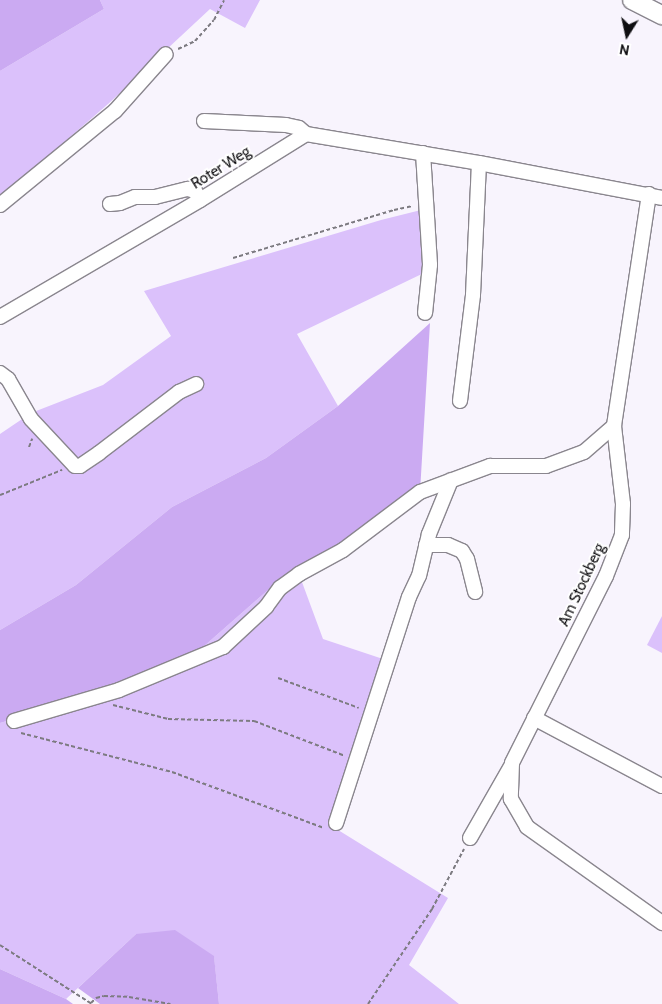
<!DOCTYPE html>
<style>
body{margin:0}
#map{position:relative;width:662px;height:1004px;overflow:hidden;background:#f8f4fd;font-family:Cabin,sans-serif}
div>[style]{position:absolute}
[style*='--x']{left:calc(var(--x)*1px);top:calc(var(--y)*1px);width:calc(var(--w)*1px);rotate:calc(var(--a)*1deg)}
.green>*{inset:0;background:#dbc1fb}
.forest>*{inset:0;background:#cbaaf2}
.path>*{height:2px;margin-top:-1px;transform-origin:0;background:repeating-linear-gradient(90deg,#7d7b81 0 4px,transparent 0 6.5px)}
.roads{filter:drop-shadow(1px 0 #8a868e) drop-shadow(-1px 0 #8a868e) drop-shadow(0 1px #8a868e) drop-shadow(0 -1px #8a868e)}
.minor>*{height:14px;margin:-7px;padding:0 7px;transform-origin:7px;border-radius:7px;background:#fff}
.major>*{height:18px;margin:-9px;padding:0 9px;transform-origin:9px;border-radius:9px;background:#fff}
span{translate:-50% -50%;white-space:nowrap;text-align:center;line-height:1.15;-webkit-text-stroke:4px #fff;paint-order:stroke}
.street-label{font-size:15px;color:#0f0e11}
.north{position:absolute;left:602px;top:10px;width:50px;height:50px;-webkit-text-stroke:4px #fff;paint-order:stroke;rotate:190deg;font-size:14px;font-weight:700;line-height:20px;text-align:center;color:#0f0e11}
.north::after{content:'';display:block;margin:auto;width:18px;height:22px;background:#0f0e11;clip-path:polygon(50% 0,100% 100%,50% 72%,0 100%)}
</style>
<div id="map">
<div class="green">
<i style="clip-path:polygon(100px 0,260px 0,245px 28px,210px 9px,108px 104px,0 198px,0 71px,104px 9px)"></i>
<i style="clip-path:polygon(421px 210px,428px 271px,297px 334px,338px 406px,266px 458px,172px 507px,76px 585px,0 630px,0 434px,31px 413px,103px 385px,171px 336px,144px 291px,381px 220px)"></i>
<i style="clip-path:polygon(299px 574px,323px 639px,386px 660px,330px 825px,448px 898px,409px 965px,459px 1004px,219px 1004px,214px 957px,136px 934px,66px 999px,0 969px,0 723px,105px 692px,194px 655px,268px 590px)"></i>
<i style="clip-path:polygon(662px 616px,662px 653px,647px 645px)"></i>
</div>
<div class="forest">
<i style="clip-path:polygon(0 0,100px 0,104px 9px,0 71px)"></i>
<i style="clip-path:polygon(430px 323px,420px 492px,343px 550px,268px 590px,194px 655px,105px 692px,0 723px,0 630px,76px 585px,172px 507px,266px 458px,338px 406px)"></i>
<i style="clip-path:polygon(175px 930px,214px 956px,219px 1004px,100px 1004px,78px 988px,136px 934px)"></i>
<i style="clip-path:polygon(0 969px,66px 999px,73px 1004px,0 1004px)"></i>
</div>
<div class="path">
<i style="--x:178;--y:49;--w:19;--a:-25"></i>
<i style="--x:195;--y:41;--w:28;--a:-48"></i>
<i style="--x:214;--y:20;--w:22;--a:-63"></i>
<i style="--x:233;--y:258;--w:168;--a:-16.6"></i>
<i style="--x:394;--y:210;--w:19;--a:-12"></i>
<i style="--x:29;--y:447;--w:9;--a:-69"></i>
<i style="--x:0;--y:495;--w:67;--a:-22"></i>
<i style="--x:278;--y:678;--w:86;--a:20.3"></i>
<i style="--x:113;--y:705;--w:57;--a:14.3"></i>
<i style="--x:168;--y:719;--w:86;--a:1.3"></i>
<i style="--x:254;--y:721;--w:97;--a:21"></i>
<i style="--x:21;--y:733;--w:156;--a:14.5"></i>
<i style="--x:172;--y:772;--w:162;--a:20.2"></i>
<i style="--x:0;--y:945;--w:109;--a:32.7"></i>
<i style="--x:91;--y:1003;--w:7;--a:-45"></i>
<i style="--x:96;--y:998;--w:8;--a:-14"></i>
<i style="--x:104;--y:996;--w:25;--a:2"></i>
<i style="--x:129;--y:997;--w:42;--a:9.7"></i>
<i style="--x:368;--y:1004;--w:115;--a:-56"></i>
<i style="--x:432;--y:909;--w:68;--a:-61.9"></i>
</div>
<div class="roads">
<div class="minor">
<i style="--x:204;--y:121;--w:82;--a:2.8"></i>
<i style="--x:286;--y:125;--w:13;--a:13"></i>
<i style="--x:299;--y:128;--w:9;--a:41"></i>
<i style="--x:423;--y:153;--w:112;--a:86.4"></i>
<i style="--x:430;--y:265;--w:48;--a:95.9"></i>
<i style="--x:649;--y:194;--w:235;--a:98.6"></i>
<i style="--x:614;--y:426;--w:79;--a:83.4"></i>
<i style="--x:623;--y:504;--w:31;--a:92"></i>
<i style="--x:622;--y:535;--w:44;--a:111.3"></i>
<i style="--x:606;--y:576;--w:209;--a:116.7"></i>
<i style="--x:512;--y:763;--w:36;--a:92"></i>
<i style="--x:511;--y:799;--w:32;--a:60"></i>
<i style="--x:527;--y:827;--w:166;--a:35.4"></i>
<i style="--x:110;--y:204;--w:10;--a:-6"></i>
<i style="--x:120;--y:203;--w:16;--a:-22"></i>
<i style="--x:135;--y:197;--w:20;--a:0"></i>
<i style="--x:155;--y:197;--w:34;--a:-14"></i>
<i style="--x:188;--y:189;--w:7;--a:16"></i>
<i style="--x:195;--y:191;--w:10;--a:61"></i>
<i style="--x:0;--y:205;--w:149;--a:-39.3"></i>
<i style="--x:115;--y:111;--w:76;--a:-48.2"></i>
<i style="--x:0;--y:317;--w:232;--a:-30.3"></i>
<i style="--x:200;--y:200;--w:125;--a:-31.9"></i>
<i style="--x:306;--y:134;--w:175;--a:9.5"></i>
<i style="--x:479;--y:163;--w:186;--a:10.8"></i>
<i style="--x:0;--y:373;--w:10;--a:37"></i>
<i style="--x:8;--y:379;--w:46;--a:60.1"></i>
<i style="--x:31;--y:419;--w:64;--a:46.9"></i>
<i style="--x:75;--y:466;--w:5;--a:0"></i>
<i style="--x:80;--y:466;--w:23;--a:-34"></i>
<i style="--x:99;--y:453;--w:101;--a:-37.3"></i>
<i style="--x:179;--y:392;--w:19;--a:-25"></i>
<i style="--x:460;--y:401;--w:107;--a:-83"></i>
<i style="--x:473;--y:295;--w:132;--a:-87.4"></i>
<i style="--x:426;--y:545;--w:22;--a:0"></i>
<i style="--x:448;--y:545;--w:15;--a:23"></i>
<i style="--x:462;--y:551;--w:9;--a:58"></i>
<i style="--x:467;--y:559;--w:34;--a:76"></i>
<i style="--x:534;--y:718;--w:145;--a:28"></i>
<i style="--x:14;--y:721;--w:109;--a:-16.4"></i>
<i style="--x:119;--y:690;--w:113;--a:-22.5"></i>
<i style="--x:223;--y:647;--w:59;--a:-42.9"></i>
<i style="--x:266;--y:607;--w:24;--a:-54"></i>
<i style="--x:280;--y:588;--w:24;--a:-36"></i>
<i style="--x:299;--y:574;--w:50;--a:-28.6"></i>
<i style="--x:343;--y:550;--w:96;--a:-37"></i>
<i style="--x:420;--y:492;--w:75;--a:-20.4"></i>
<i style="--x:490;--y:466;--w:56;--a:0"></i>
<i style="--x:546;--y:466;--w:40;--a:-20.2"></i>
<i style="--x:584;--y:452;--w:40;--a:-41"></i>
<i style="--x:336;--y:823;--w:237;--a:-72.1"></i>
<i style="--x:409;--y:597;--w:23;--a:-65"></i>
<i style="--x:419;--y:576;--w:43;--a:-76.6"></i>
<i style="--x:429;--y:534;--w:58;--a:-67.8"></i>
<i style="--x:470;--y:838;--w:83;--a:-60.3"></i>
</div>
<div class="major">
<i style="--x:632;--y:0;--w:34;--a:27"></i>
</div>
</div>
<div class="street-label">
<span style="left:221px;top:168px;rotate:-32deg">Roter Weg</span>
<span style="left:582px;top:585px;rotate:-65deg">Am Stockberg</span>
</div>
<div class="north">N</div>
</div>
